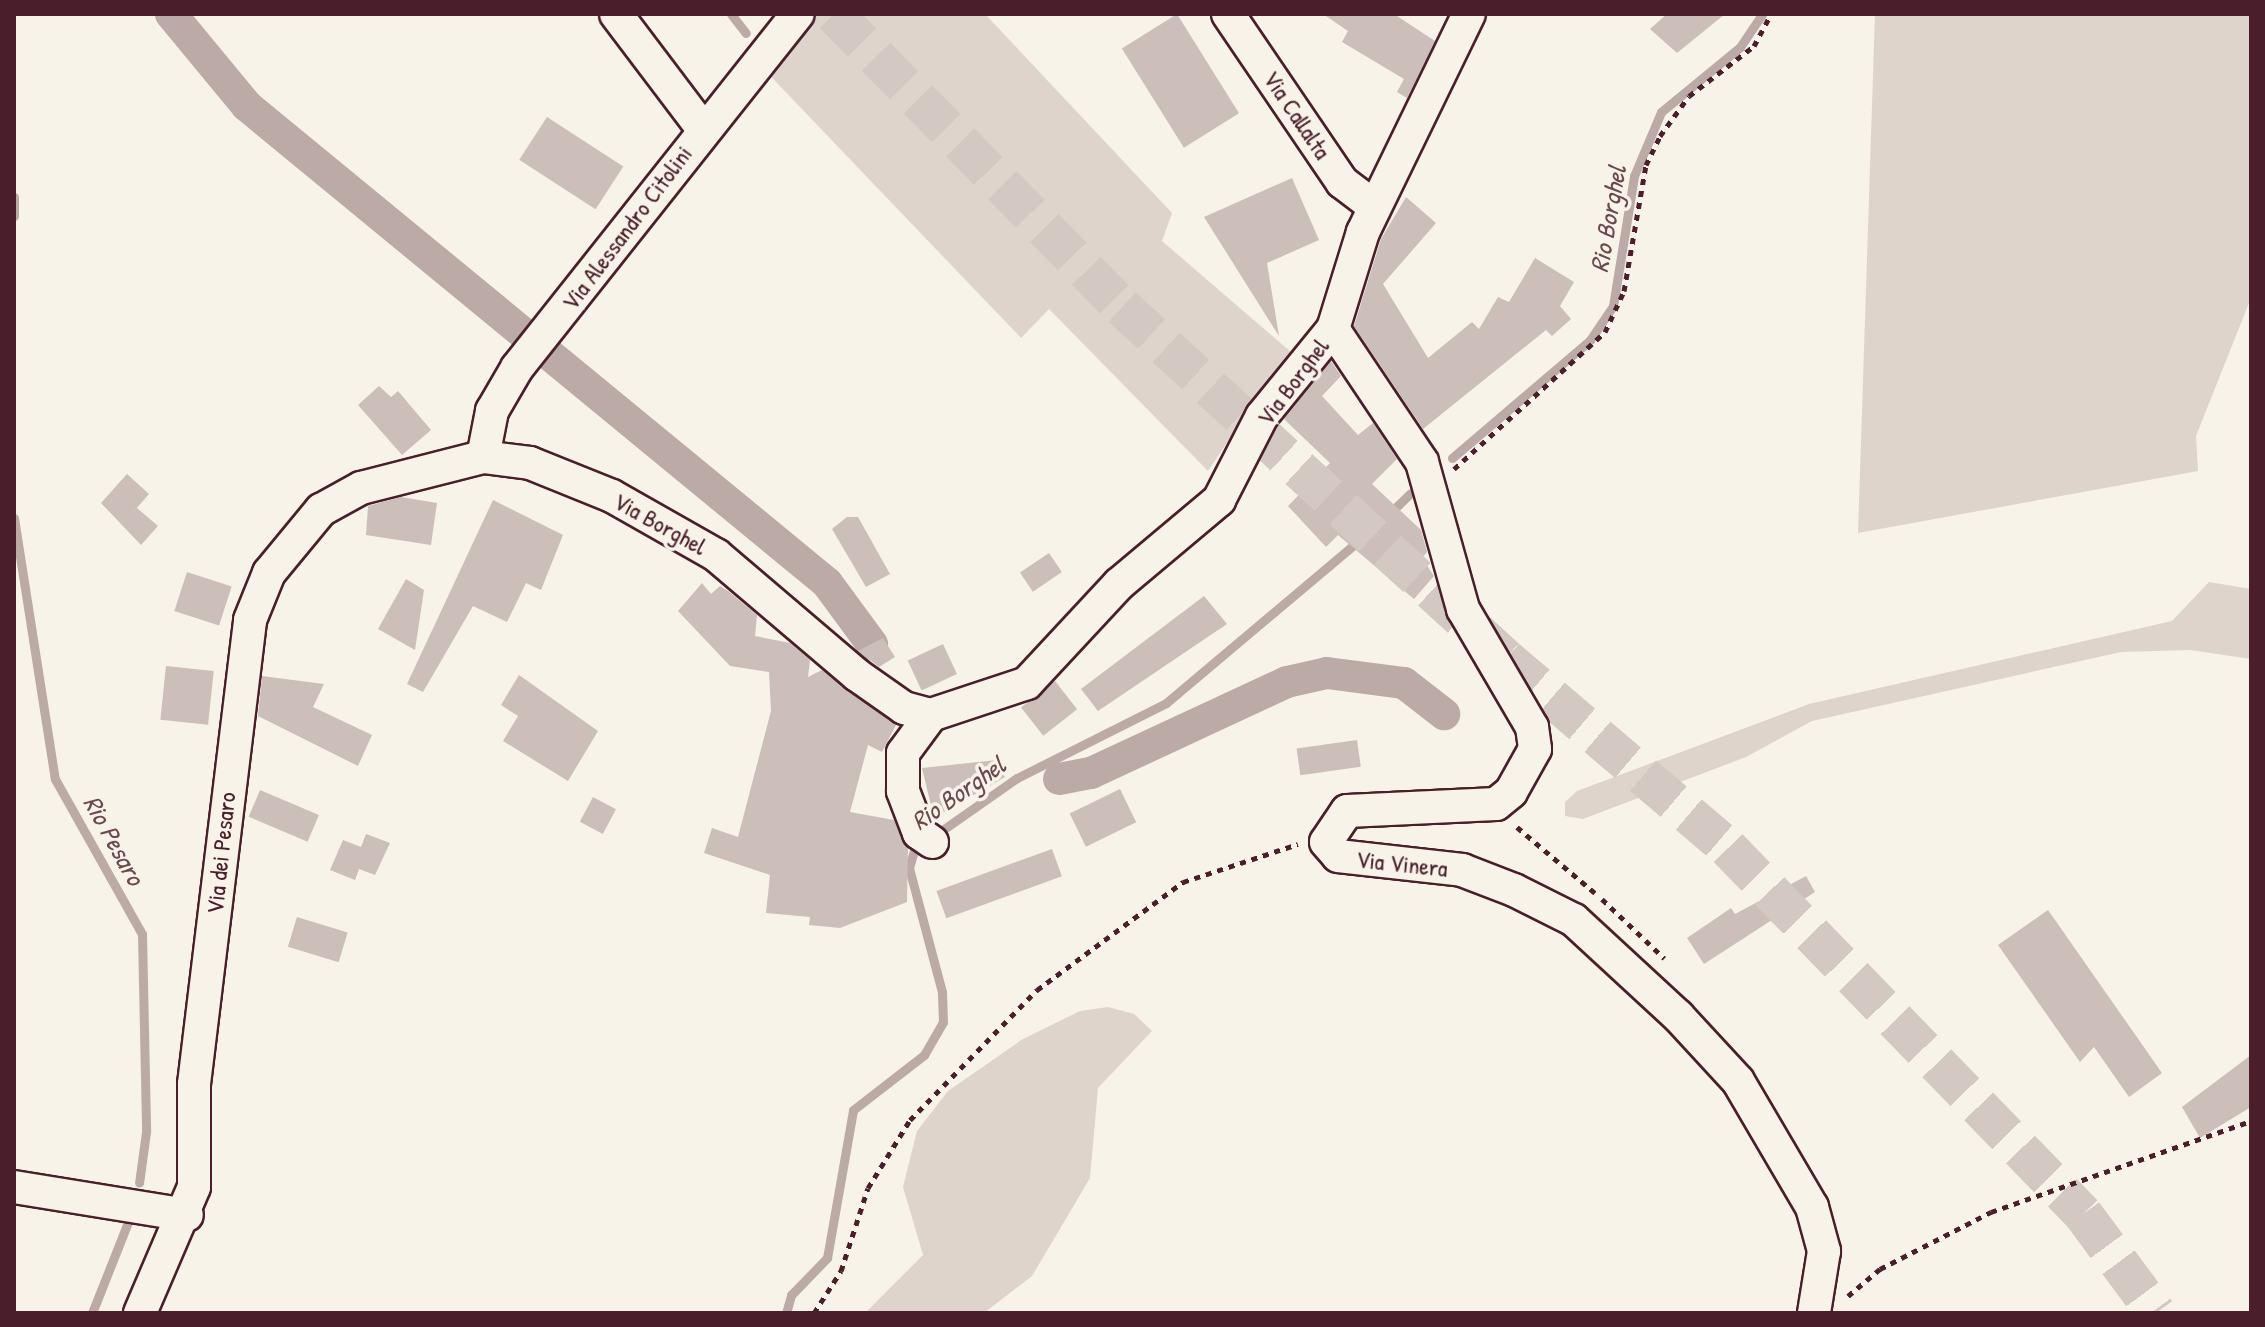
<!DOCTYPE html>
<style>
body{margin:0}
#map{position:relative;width:2265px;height:1327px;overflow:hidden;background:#f7f3e8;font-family:"Patrick Hand",sans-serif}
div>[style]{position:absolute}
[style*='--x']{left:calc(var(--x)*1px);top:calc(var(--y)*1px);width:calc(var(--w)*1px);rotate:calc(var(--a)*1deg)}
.green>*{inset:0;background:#ded4cc}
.stream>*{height:9px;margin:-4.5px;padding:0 4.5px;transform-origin:4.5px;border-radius:4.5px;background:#bcaaa7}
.canal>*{height:32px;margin:-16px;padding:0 16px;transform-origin:16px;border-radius:16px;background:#bcaaa7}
.building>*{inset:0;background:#ccbfb9;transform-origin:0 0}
.major-tunnel>*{height:40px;margin-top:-20px;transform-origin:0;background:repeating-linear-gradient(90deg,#d4c9c2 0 40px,transparent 0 60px)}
.path>*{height:5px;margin-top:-2.5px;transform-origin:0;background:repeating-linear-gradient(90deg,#4a1f2b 0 6px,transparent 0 12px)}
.roads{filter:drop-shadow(2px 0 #4a1f2b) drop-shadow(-2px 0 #4a1f2b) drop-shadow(0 2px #4a1f2b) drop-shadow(0 -2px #4a1f2b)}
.minor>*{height:32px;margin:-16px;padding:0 16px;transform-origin:16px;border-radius:16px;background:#f7f3e8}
span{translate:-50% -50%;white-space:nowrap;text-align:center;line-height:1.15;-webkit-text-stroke:7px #f7f3e8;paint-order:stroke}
.street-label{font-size:24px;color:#4a1f2b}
.water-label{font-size:26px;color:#6c4950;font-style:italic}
.frame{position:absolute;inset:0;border:16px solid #4a1f2b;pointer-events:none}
</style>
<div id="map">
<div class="green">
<i style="clip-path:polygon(798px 14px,985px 14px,1172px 213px,1162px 241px,1298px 358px,1261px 392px,1208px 471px,1049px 309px,1021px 338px,755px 60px)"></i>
<i style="clip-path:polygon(1875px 14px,2251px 14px,2251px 298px,2196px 436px,2198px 471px,1858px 533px)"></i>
<i style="clip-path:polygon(2209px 582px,2251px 589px,2251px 659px,2190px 650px,2121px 652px,1812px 721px,1746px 757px,1583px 819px,1565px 816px,1565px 802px,1577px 791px,1809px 704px,2172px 621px)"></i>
<i style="clip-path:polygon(1108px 1007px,1134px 1014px,1152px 1031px,1098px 1088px,1090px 1178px,1032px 1276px,984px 1313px,865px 1313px,923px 1255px,903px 1187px,917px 1131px,948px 1091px,1023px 1039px,1080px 1011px)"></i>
</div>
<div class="stream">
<i style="--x:731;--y:14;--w:24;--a:52"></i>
<i style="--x:14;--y:197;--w:19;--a:90"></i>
<i style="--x:1452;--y:458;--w:182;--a:-40.5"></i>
<i style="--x:1590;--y:340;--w:41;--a:-55.9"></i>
<i style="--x:1613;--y:306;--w:132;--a:-80.8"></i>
<i style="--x:1634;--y:176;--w:69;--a:-67.1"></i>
<i style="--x:1661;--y:112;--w:102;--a:-39.4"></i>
<i style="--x:1740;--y:47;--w:40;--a:-56"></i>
<i style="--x:1390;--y:513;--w:28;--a:-44"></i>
<i style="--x:14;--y:518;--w:264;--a:81.1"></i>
<i style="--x:55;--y:779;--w:178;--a:60.7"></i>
<i style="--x:142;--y:934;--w:198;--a:88.8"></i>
<i style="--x:146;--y:1132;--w:51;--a:97.8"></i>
<i style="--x:92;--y:1313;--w:109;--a:-68.4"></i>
<i style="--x:786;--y:1313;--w:19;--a:-74"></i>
<i style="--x:791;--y:1295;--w:52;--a:-45.8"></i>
<i style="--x:827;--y:1258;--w:150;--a:-80"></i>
<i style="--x:853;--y:1110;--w:90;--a:-37.8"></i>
<i style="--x:924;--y:1055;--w:38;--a:-60"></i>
<i style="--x:943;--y:1022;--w:30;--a:-92"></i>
<i style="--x:942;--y:992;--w:128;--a:-104.9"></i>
<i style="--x:909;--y:868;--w:19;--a:-74"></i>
<i style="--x:914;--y:850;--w:126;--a:-35"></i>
<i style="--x:1017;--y:778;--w:167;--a:-26.7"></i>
<i style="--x:1166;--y:703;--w:255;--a:-40.1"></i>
</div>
<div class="canal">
<i style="--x:171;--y:14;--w:119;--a:50.4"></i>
<i style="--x:247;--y:106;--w:751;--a:39.43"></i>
<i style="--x:827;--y:583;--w:76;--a:53.6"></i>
<i style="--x:1059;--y:779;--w:33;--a:-11"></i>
<i style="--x:1091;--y:773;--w:216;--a:-24.9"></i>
<i style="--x:1287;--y:682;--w:41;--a:-12.7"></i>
<i style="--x:1327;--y:673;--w:78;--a:7.4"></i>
<i style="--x:1404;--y:683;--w:51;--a:37.8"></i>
</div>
<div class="building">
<i style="left:1177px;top:14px;width:117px;height:65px;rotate:58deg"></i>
<i style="clip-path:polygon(1323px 14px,1394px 14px,1435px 41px,1407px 98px,1397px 92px,1404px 79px,1342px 42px,1348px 31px)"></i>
<i style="clip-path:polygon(1667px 14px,1725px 14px,1677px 53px,1650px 29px)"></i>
<i style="left:547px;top:117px;width:91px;height:51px;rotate:33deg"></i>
<i style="clip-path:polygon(1292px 178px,1319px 240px,1267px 263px,1279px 336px,1204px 217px)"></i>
<i style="clip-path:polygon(1406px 197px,1436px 223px,1383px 284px,1428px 358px,1472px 322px,1479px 329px,1498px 297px,1509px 302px,1535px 258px,1574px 282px,1560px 306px,1571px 319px,1552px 336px,1546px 330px,1423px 429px,1354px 326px,1381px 239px)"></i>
<i style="clip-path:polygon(1331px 361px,1341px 376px,1322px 396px,1358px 435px,1373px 423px,1397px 459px,1372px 484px,1421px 530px,1427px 552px,1422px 558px,1434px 576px,1414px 599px,1338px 535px,1326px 547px,1288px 506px,1330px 463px,1284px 419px)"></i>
<i style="clip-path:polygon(379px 386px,391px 397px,398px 391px,431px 430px,402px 455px,358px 405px)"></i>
<i style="clip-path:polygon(127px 474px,149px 494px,128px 518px,137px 508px,158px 526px,141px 545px,101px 503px)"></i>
<i style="clip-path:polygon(401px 497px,437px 503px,431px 545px,366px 535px,368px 506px)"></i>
<i style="clip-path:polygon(493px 500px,563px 535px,541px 590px,526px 583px,507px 622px,473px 606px,423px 692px,407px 684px)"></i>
<i style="clip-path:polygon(847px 517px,858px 517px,890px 574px,866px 587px,832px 529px)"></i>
<i style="left:1049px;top:553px;width:23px;height:35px;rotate:56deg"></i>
<i style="left:187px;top:572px;width:47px;height:41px;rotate:18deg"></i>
<i style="clip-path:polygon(406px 579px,424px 590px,415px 650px,378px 629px)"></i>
<i style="clip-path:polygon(702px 583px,711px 594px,720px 586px,728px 591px,757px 615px,755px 636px,790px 643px,810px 660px,808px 677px,822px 670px,896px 725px,882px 752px,868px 745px,850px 812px,894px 820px,908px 849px,907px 902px,840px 928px,809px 925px,810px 917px,766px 913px,770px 875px,704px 853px,712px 828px,738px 837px,771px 711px,769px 672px,730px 666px,678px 611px)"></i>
<i style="clip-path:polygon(1204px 596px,1227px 624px,1098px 711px,1081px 689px)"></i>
<i style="clip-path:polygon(883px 638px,895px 657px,879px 667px,858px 651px)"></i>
<i style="left:943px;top:644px;width:33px;height:39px;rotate:65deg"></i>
<i style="left:166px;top:666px;width:48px;height:54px;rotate:6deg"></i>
<i style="clip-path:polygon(519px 675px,598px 731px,568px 781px,503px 741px,518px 716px,501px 705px)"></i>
<i style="clip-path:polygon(262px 676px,324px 684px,313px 707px,372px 735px,358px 766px,258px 716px)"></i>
<i style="left:1055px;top:681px;width:36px;height:43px;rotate:52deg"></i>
<i style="left:1357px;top:740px;width:27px;height:61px;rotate:82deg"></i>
<i style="clip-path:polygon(997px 760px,1005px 777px,934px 818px,922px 768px)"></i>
<i style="left:1120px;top:789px;width:37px;height:56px;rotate:64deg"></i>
<i style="left:260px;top:790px;width:64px;height:29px;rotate:23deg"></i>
<i style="left:593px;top:797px;width:26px;height:28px;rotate:28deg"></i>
<i style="clip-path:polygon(366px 834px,390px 843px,375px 875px,359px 869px,355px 880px,330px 870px,343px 840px,361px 847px)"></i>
<i style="left:1052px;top:849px;width:29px;height:123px;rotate:70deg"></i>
<i style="clip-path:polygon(1806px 876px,1815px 892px,1704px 964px,1687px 938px,1731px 908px,1735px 914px)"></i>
<i style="clip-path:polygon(2048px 910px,2162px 1073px,2129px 1097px,2094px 1047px,2080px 1062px,1998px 945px)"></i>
<i style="left:297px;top:917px;width:53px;height:31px;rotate:17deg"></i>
<i style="clip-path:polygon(2251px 1055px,2251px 1107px,2200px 1138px,2182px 1107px)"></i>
</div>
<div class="major-tunnel">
<i style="--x:834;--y:14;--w:411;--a:45.5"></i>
<i style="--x:1122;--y:307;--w:521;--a:42.51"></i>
<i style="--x:1506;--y:659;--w:292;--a:40.4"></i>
<i style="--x:1728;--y:848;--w:510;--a:45.87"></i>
<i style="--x:2083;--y:1214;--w:123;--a:53.6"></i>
</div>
<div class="path">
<i style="--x:1454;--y:469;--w:204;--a:-42.2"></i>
<i style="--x:1605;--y:332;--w:45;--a:-65.1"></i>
<i style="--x:1624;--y:291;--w:128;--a:-80.1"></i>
<i style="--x:1646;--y:165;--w:32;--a:-64"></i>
<i style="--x:1660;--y:136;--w:49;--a:-54.1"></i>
<i style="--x:1689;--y:96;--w:82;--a:-37.6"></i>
<i style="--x:1754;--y:46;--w:36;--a:-62"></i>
<i style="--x:1517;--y:827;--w:102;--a:40.2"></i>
<i style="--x:1602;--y:899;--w:86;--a:43.6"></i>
<i style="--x:1848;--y:1296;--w:42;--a:-40.2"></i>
<i style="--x:1880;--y:1269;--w:125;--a:-27.2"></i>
<i style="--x:1991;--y:1212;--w:275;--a:-19.3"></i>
<i style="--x:814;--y:1313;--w:50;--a:-57.3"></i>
<i style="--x:841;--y:1271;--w:87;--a:-72"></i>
<i style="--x:868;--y:1188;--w:80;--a:-58.3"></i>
<i style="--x:910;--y:1120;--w:182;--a:-45.7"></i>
<i style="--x:1037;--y:990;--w:182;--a:-36.5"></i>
<i style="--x:1183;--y:882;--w:121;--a:-18.3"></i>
</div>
<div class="roads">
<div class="minor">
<i style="--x:616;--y:14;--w:144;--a:52.9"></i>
<i style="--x:1228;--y:14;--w:203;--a:55.8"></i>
<i style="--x:1342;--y:182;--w:41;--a:37.1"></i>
<i style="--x:1333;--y:329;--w:160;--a:56.2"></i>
<i style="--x:1422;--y:462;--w:153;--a:74.4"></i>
<i style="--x:1463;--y:609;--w:137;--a:59.7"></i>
<i style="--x:1532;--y:727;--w:22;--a:82"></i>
<i style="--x:1535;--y:749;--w:49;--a:119.2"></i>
<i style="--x:1511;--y:792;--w:19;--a:141"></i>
<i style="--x:1496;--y:804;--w:149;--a:177.3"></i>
<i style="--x:1347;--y:811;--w:37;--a:124"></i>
<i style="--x:1326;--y:842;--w:18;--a:49"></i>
<i style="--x:1338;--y:856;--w:125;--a:6.4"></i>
<i style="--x:1462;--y:870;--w:56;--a:21"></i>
<i style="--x:1514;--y:890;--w:67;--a:26.6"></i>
<i style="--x:1574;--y:920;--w:142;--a:42.7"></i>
<i style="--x:1678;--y:1016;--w:88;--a:47.3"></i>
<i style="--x:1738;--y:1081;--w:146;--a:59.6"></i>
<i style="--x:1812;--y:1207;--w:46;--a:74.7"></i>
<i style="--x:1824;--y:1251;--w:63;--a:99.2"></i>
<i style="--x:483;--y:457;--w:47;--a:-78.9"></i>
<i style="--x:492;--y:411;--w:50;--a:-59.8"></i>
<i style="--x:517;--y:368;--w:452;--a:-51.6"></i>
<i style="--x:932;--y:842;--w:16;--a:-145"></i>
<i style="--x:919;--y:833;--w:45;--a:-110.9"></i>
<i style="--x:903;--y:791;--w:38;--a:-90"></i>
<i style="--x:903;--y:753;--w:47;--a:-53.6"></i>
<i style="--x:931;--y:715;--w:101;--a:-18.4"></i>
<i style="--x:1027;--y:683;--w:135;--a:-47.1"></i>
<i style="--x:1119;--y:584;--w:131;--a:-40"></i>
<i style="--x:1219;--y:500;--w:94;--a:-62.9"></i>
<i style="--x:1262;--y:416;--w:112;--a:-50.8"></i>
<i style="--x:1333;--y:329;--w:102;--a:-72.8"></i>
<i style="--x:1363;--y:232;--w:242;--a:-64.1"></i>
<i style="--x:14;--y:1187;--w:175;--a:9.2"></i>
<i style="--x:140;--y:1313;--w:137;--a:-66.8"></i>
<i style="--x:194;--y:1187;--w:103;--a:-90"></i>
<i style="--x:194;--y:1084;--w:467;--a:-83.1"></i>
<i style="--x:250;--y:620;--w:51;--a:-68"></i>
<i style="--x:269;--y:573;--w:82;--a:-50.5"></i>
<i style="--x:321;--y:510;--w:46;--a:-28.8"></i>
<i style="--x:361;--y:488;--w:126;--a:-14.3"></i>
<i style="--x:483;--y:457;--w:47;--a:7.3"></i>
<i style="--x:530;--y:463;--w:88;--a:21.9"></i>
<i style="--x:612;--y:496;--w:120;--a:29.6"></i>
<i style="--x:716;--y:555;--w:185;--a:40.4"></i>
<i style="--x:857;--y:675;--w:57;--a:35.1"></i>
<i style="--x:904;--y:708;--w:28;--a:15"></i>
</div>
</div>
<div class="street-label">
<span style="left:1297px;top:115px;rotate:56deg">Via Callalta</span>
<span style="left:627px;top:228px;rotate:-53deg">Via Alessandro Citolini</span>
<span style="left:1293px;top:382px;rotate:-53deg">Via Borghel</span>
<span style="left:660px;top:524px;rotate:29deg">Via Borghel</span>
<span style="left:221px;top:853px;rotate:-84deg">Via dei Pesaro</span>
<span style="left:1402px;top:864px;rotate:6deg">Via Vinera</span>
</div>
<div class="water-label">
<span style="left:1608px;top:219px;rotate:-80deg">Rio Borghel</span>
<span style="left:958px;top:793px;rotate:-35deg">Rio Borghel</span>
<span style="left:114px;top:840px;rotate:61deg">Rio Pesaro</span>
</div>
<div class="frame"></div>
</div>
